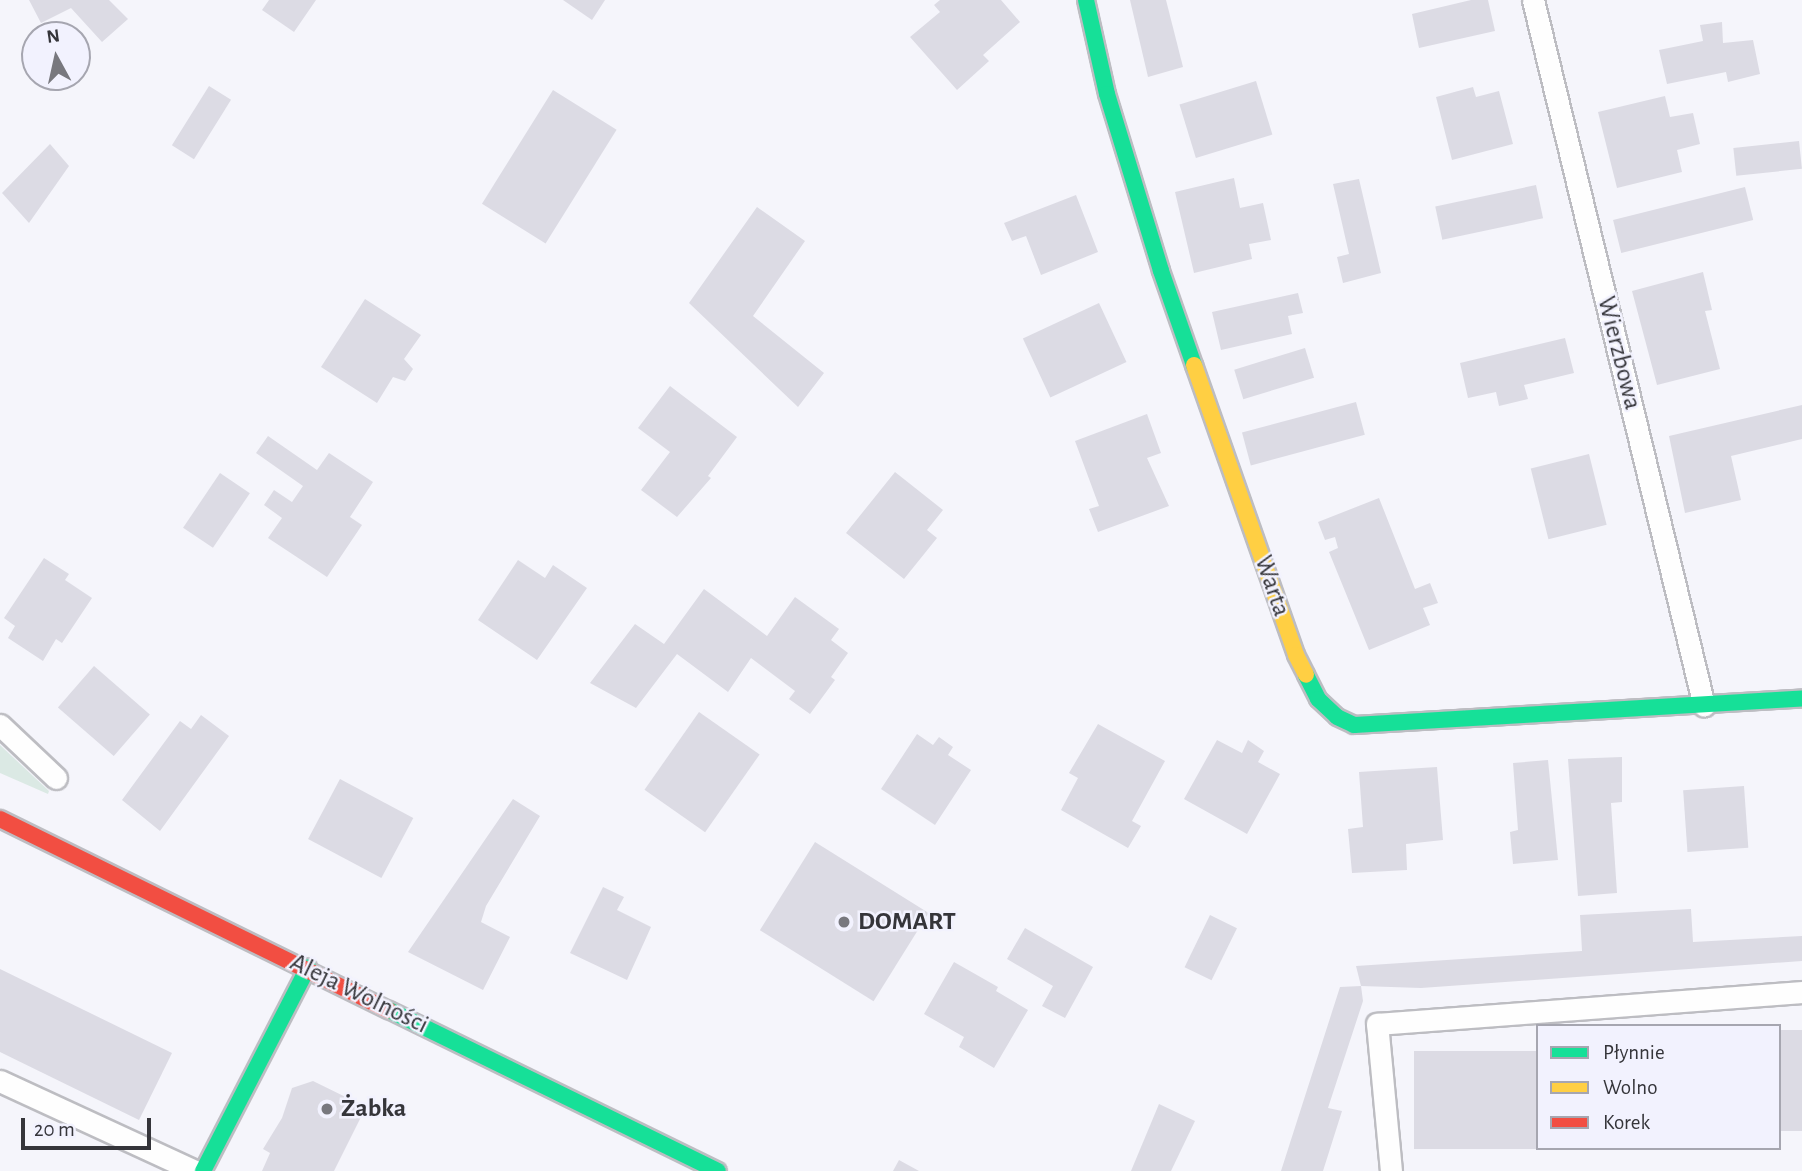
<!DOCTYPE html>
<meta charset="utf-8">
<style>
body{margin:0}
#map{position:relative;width:1802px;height:1171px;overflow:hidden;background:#f5f5fb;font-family:"Alegreya Sans",sans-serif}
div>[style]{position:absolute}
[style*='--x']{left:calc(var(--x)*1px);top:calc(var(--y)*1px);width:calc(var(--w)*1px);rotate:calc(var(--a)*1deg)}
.green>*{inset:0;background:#dbe9e4}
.building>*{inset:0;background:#dcdbe4;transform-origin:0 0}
.roads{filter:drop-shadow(2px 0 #bdbdc2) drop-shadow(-2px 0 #bdbdc2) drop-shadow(0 2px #bdbdc2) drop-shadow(0 -2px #bdbdc2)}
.lane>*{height:21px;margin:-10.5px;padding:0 10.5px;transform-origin:10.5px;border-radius:10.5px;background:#fefefe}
.fast>*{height:16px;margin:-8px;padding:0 8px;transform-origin:8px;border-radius:8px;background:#16e098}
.slow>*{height:16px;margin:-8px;padding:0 8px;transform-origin:8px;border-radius:8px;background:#ffcf43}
.jam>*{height:16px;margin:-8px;padding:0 8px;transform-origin:8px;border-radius:8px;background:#f24e42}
.dots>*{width:19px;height:19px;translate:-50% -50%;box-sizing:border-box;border:4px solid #f2f2fe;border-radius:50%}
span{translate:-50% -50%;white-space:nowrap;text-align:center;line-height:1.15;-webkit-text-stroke:5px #f2f2fe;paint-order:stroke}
.street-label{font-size:26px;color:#35353a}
.poi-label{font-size:26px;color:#35353a;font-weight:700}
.left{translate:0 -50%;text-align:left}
.legend{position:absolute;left:1536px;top:1024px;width:245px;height:126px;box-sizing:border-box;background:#f2f2fe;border:2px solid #a6a6b0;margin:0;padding:9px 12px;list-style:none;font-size:21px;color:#35353a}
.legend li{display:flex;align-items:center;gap:14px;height:35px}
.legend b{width:35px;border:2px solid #a6a6b0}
.north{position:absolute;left:21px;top:21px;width:70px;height:70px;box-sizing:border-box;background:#f2f2fe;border:2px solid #a6a6b0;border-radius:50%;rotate:352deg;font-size:19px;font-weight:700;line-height:28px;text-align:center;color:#35353a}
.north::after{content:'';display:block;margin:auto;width:24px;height:32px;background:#78787e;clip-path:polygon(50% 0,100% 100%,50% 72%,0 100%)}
.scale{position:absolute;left:21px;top:1118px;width:130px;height:32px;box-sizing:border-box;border:4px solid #35353a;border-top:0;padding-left:9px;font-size:21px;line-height:24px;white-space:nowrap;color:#35353a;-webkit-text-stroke:5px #f2f2fe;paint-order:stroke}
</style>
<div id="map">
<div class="green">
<i style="clip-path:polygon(0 745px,49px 791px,48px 794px,0 773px)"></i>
</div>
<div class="building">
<i style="clip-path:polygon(29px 0,109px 0,128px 19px,102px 42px,71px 8px,41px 23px)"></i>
<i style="clip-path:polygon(269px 0,316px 0,294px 32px,262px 10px)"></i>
<i style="clip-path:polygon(563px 0,605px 0,592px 20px)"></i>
<i style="clip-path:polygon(940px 0,1001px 0,1020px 22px,983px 55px,989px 61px,957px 90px,910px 37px,940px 12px,934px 5px)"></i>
<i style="clip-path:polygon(1130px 0,1166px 0,1183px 67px,1148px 77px)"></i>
<i style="clip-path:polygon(1471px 0,1488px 0,1495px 31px,1419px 48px,1412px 14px)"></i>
<i style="clip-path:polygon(1722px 22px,1723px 43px,1753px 40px,1760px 74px,1728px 82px,1726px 72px,1667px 84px,1659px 50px,1703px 41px,1700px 25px)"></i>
<i style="left:1256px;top:81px;width:56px;height:80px;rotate:73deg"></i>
<i style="left:209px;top:86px;width:26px;height:70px;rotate:32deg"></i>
<i style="clip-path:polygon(1473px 87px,1476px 97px,1499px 91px,1513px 144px,1452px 160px,1436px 97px)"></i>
<i style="left:553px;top:90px;width:75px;height:134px;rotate:32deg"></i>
<i style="clip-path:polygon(1665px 96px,1670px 117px,1693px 113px,1700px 144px,1677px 150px,1682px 172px,1617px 188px,1598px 112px)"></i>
<i style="left:1799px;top:141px;width:28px;height:66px;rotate:84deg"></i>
<i style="clip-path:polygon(50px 144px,69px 166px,29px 223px,2px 193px)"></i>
<i style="clip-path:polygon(1234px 178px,1240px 208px,1263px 203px,1271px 240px,1249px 244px,1252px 259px,1194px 273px,1175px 192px)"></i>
<i style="clip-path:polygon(1359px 179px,1381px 273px,1343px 283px,1337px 257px,1349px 254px,1333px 184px)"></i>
<i style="left:1536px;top:185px;width:34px;height:103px;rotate:78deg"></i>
<i style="left:1745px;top:187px;width:34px;height:136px;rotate:76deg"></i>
<i style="clip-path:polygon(1076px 195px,1098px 252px,1041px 275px,1026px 236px,1012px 241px,1004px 223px)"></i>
<i style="clip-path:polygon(757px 207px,805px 241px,753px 316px,824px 373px,798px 407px,689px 303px)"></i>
<i style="clip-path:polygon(1703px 272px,1712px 310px,1705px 311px,1720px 369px,1657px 385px,1632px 291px)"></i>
<i style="clip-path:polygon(1298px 293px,1303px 313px,1288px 316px,1292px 334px,1221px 350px,1212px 312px)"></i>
<i style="clip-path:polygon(365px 299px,421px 335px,404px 359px,413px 369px,405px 381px,393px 377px,377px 403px,321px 367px)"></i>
<i style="left:1099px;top:303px;width:65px;height:84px;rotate:65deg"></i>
<i style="clip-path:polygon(1565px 338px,1574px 373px,1524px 385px,1528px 399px,1499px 406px,1496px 392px,1468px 398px,1460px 363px)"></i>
<i style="left:1305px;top:348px;width:31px;height:74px;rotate:73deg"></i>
<i style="clip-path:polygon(670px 386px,737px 437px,708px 476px,711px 478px,677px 517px,641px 490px,670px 452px,638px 428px)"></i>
<i style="left:1356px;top:402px;width:34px;height:118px;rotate:75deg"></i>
<i style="clip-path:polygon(1802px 405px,1802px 439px,1731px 456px,1741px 500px,1685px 513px,1669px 436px)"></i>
<i style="clip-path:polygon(1147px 414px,1161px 453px,1147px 458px,1169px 506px,1098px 532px,1089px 509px,1099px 506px,1075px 441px)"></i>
<i style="clip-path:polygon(268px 436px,317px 470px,329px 453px,373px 482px,350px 517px,362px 525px,327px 577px,268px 538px,282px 518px,264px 505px,274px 490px,292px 502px,303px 486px,256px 453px)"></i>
<i style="left:1589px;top:454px;width:73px;height:60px;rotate:76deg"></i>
<i style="clip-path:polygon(895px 472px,943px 510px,927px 530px,937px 538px,904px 579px,846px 533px)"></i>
<i style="left:220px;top:473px;width:36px;height:66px;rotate:34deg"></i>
<i style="clip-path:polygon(1379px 498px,1415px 589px,1430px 583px,1438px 603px,1423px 608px,1430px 625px,1369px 650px,1329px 552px,1338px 548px,1335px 537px,1325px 540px,1318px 522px)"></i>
<i style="clip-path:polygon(44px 558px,69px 574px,65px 580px,92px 598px,62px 643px,56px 639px,43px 661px,8px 638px,15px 626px,4px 618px)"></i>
<i style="clip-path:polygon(518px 560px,545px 578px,553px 565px,587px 588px,537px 660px,478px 620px)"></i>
<i style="clip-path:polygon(704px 589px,767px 636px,795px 597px,839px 629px,831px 640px,848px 653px,831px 677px,835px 680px,810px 714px,789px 699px,795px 691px,751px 658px,728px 692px,677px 654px,636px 708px,590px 683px,635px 624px,664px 644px)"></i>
<i style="left:94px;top:666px;width:74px;height:55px;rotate:41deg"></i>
<i style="left:699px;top:712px;width:74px;height:95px;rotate:35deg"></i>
<i style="clip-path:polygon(201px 715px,229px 736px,160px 831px,122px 800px,180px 721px,191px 729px)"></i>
<i style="clip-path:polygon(1098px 724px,1165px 761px,1132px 821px,1141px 826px,1128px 848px,1061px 810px,1078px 778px,1069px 773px)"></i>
<i style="clip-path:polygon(917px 734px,933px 745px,939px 737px,953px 747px,948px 755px,971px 770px,935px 825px,881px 789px)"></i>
<i style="clip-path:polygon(1217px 740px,1242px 753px,1248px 740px,1264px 751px,1258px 762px,1280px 774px,1247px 834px,1184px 799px)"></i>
<i style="clip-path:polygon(1622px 757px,1622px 802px,1611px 803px,1617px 893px,1578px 896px,1568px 759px)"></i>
<i style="clip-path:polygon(1548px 760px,1558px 860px,1513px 864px,1510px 832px,1518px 830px,1513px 763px)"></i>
<i style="clip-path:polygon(1437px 767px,1443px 840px,1406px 844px,1407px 870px,1352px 873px,1348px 829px,1363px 827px,1359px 772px)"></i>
<i style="left:340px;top:779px;width:83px;height:68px;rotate:28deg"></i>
<i style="left:1744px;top:786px;width:62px;height:61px;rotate:86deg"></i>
<i style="clip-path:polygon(513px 799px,540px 816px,486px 906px,481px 922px,510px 937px,483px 990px,408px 952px)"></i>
<i style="left:815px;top:842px;width:134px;height:104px;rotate:32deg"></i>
<i style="clip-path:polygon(603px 887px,624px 897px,617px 910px,651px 927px,627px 980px,570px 953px)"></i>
<i style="clip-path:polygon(1691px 909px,1693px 942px,1802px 936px,1802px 961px,1421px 988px,1361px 986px,1363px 1001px,1328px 1108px,1342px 1111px,1323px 1171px,1281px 1171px,1340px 987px,1361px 986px,1356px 966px,1582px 951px,1580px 915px)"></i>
<i style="left:1210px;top:915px;width:30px;height:58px;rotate:26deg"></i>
<i style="clip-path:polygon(1025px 928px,1093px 967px,1065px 1018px,1042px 1006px,1053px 986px,1007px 959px)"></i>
<i style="clip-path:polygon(954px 962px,998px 987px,996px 991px,1028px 1010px,994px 1068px,959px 1047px,964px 1037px,924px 1014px)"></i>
<i style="clip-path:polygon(0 969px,172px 1053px,139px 1120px,0 1052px)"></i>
<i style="left:1802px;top:1030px;width:101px;height:23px;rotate:90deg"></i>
<i style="left:1538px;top:1051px;width:98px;height:124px;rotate:90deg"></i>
<i style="clip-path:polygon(313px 1081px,366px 1107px,334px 1171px,262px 1171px,270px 1153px,263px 1149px,282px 1118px,292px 1088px)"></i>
<i style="clip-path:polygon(1159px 1104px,1195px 1121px,1171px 1171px,1131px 1171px)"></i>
<i style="clip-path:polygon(899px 1160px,919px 1171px,893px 1171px)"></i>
</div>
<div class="roads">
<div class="lane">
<i style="--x:1533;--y:0;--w:726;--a:76.38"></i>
<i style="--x:0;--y:725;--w:77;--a:43.4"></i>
<i style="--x:0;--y:1081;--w:215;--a:24.8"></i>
<i style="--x:1391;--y:1171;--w:148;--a:-95.4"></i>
<i style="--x:1377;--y:1024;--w:426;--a:-4.3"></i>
</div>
<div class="fast">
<i style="--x:1086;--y:0;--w:96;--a:77.4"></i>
<i style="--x:1107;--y:94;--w:185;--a:73"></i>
<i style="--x:1161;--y:271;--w:100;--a:70.7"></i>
<i style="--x:1306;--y:675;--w:27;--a:63"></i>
<i style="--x:1318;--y:699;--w:26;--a:43"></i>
<i style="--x:1337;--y:717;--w:19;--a:25"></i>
<i style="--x:1354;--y:725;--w:449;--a:-3.4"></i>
<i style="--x:389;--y:1010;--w:366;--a:26.1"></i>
<i style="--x:203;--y:1171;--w:229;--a:-62.7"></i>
</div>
<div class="slow">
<i style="--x:1194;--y:365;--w:307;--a:70.6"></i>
<i style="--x:1296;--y:655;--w:22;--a:63"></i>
</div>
<div class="jam">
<i style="--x:0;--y:819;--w:433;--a:26.2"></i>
</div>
</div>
<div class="dots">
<i style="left:844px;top:922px;background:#78787e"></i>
<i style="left:327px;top:1109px;background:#78787e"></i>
</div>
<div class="street-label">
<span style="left:1619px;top:353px;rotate:76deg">Wierzbowa</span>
<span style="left:1272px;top:586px;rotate:71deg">Warta</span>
<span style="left:359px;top:994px;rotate:26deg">Aleja Wolności</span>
</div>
<div class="poi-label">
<span class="left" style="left:858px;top:922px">DOMART</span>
<span class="left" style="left:341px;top:1109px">Żabka</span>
</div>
<ul class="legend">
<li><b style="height:9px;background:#16e098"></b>Płynnie</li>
<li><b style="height:9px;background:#ffcf43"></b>Wolno</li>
<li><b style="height:9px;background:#f24e42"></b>Korek</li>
</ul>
<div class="north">N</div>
<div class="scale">20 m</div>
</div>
